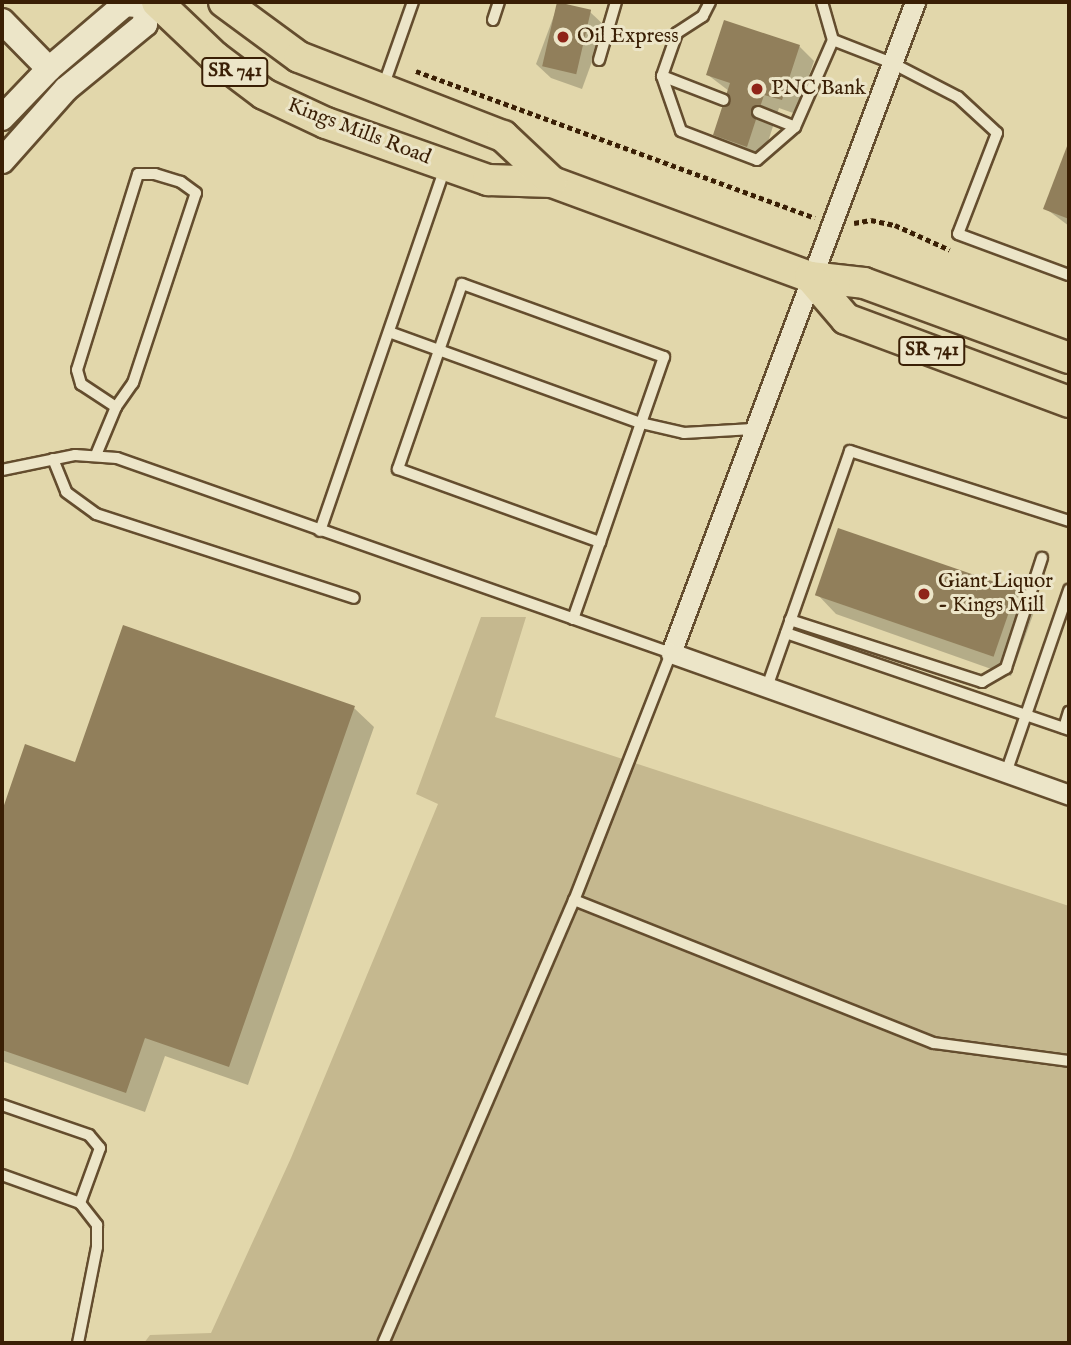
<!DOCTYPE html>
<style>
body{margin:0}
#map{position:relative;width:1071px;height:1345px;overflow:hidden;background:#e2d7ab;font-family:"IM FELL English",serif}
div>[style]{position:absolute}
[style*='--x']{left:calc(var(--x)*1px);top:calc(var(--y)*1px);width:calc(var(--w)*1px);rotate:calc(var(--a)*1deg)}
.green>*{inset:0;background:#c5b88f}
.shadow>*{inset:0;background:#0003}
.building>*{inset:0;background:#917f5b;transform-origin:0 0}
.path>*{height:4.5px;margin-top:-2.25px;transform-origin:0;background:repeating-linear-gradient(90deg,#3a1f05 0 5px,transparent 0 8.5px)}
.roads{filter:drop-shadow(2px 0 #644d2e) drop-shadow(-2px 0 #644d2e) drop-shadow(0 2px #644d2e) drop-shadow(0 -2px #644d2e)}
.service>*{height:10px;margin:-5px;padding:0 5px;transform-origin:5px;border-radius:5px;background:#ece5c8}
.minor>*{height:19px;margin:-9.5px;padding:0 9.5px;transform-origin:9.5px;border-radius:9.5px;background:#ece5c8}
.tertiary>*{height:24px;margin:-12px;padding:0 12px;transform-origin:12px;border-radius:12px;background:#ece5c8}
.primary>*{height:30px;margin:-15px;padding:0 15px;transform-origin:15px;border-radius:15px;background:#e2d7ab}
.dots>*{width:19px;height:19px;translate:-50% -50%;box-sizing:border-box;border:4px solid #ece5c8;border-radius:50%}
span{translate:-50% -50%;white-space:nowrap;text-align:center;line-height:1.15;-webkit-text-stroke:6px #ece5c8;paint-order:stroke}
.shield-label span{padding:2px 5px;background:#ece5c8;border:2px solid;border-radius:5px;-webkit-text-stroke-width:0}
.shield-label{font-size:19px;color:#3a1f05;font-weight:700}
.poi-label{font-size:21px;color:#3a1f05}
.left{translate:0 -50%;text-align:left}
.street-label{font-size:21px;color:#3a1f05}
.frame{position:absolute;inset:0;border:4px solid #3a1f05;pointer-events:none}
</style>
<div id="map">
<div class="green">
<i style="clip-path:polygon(481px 617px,526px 617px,495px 717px,1069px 906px,1069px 1343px,144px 1343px,150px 1335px,211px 1333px,291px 1158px,438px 804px,416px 794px)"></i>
</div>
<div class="shadow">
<i style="clip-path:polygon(559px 2px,590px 12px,605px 26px,582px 89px,551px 78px,536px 64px)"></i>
<i style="clip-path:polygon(799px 46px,814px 61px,796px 114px,779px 108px,762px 160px,729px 150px,715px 135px,729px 91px,708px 75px)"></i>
<i style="clip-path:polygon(1069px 145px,1069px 226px,1045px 208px)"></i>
<i style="clip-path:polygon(1015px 593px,1034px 612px,1011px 676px,836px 614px,817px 594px)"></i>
<i style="clip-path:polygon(354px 708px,374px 727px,248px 1085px,165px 1056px,145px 1112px,2px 1061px,2px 816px,26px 746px,77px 764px)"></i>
</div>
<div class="building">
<i style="left:557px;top:2px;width:35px;height:66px;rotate:13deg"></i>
<i style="clip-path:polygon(724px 20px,800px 45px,782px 100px,764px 95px,747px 147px,713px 135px,730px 83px,706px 75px)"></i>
<i style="clip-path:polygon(1069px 141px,1069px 219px,1043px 209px)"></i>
<i style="left:838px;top:528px;width:189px;height:71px;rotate:19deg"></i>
<i style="clip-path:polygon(123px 625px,355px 706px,229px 1067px,145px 1038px,126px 1093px,2px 1050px,2px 811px,25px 744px,75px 762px)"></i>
</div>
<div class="path">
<i style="--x:416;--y:71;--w:425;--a:20.2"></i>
<i style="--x:854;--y:223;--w:17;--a:-10"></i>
<i style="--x:871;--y:220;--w:25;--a:12"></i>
<i style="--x:895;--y:225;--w:60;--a:24.4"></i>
</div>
<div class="roads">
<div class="service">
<i style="--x:710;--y:2;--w:16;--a:117"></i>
<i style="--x:703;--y:16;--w:31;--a:147"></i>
<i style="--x:677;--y:33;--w:46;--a:109.2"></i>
<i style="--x:662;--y:76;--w:58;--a:70.9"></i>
<i style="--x:681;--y:131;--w:81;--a:20.9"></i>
<i style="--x:757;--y:160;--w:50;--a:-41"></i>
<i style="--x:795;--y:127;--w:95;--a:-66.4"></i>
<i style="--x:822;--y:2;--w:40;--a:74"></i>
<i style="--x:833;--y:40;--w:63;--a:21.3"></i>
<i style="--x:892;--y:63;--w:74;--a:27.3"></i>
<i style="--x:958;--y:97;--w:53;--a:42.7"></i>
<i style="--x:997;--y:133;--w:108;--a:111.1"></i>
<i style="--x:958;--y:234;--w:118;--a:20.3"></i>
<i style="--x:493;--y:20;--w:19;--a:-72"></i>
<i style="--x:599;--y:60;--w:60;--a:-73.7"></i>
<i style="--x:662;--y:76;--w:66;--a:21.2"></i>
<i style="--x:383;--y:87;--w:90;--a:-70.6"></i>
<i style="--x:758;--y:112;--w:40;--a:22"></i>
<i style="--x:389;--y:332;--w:268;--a:19.9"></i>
<i style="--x:641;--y:423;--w:44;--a:13.1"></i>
<i style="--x:684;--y:433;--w:69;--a:-3.3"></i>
<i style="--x:96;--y:455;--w:52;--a:-67.4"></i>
<i style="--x:116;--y:407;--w:29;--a:-55"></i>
<i style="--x:133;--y:383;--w:200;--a:-71.7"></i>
<i style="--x:196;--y:193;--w:19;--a:-144"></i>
<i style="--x:181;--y:182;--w:27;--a:-163"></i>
<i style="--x:155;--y:174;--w:17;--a:180"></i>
<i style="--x:138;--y:174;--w:205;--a:107.3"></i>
<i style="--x:77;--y:370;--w:15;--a:74"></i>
<i style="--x:81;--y:384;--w:42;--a:33.3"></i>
<i style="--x:53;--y:459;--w:35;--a:68"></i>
<i style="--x:66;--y:492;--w:37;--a:36"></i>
<i style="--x:96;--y:514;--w:271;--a:18"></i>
<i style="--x:2;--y:470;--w:75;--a:-11.6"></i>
<i style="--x:75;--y:455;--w:42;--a:4.1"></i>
<i style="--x:117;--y:458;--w:587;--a:19.39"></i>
<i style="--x:671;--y:653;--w:265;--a:111.4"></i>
<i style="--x:574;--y:900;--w:482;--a:113.3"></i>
<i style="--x:320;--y:531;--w:383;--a:-71"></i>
<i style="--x:573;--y:619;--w:82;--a:-70.7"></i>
<i style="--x:600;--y:542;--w:126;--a:-71"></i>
<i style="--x:641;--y:423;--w:70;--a:-70.8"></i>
<i style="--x:664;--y:357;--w:215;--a:-160.1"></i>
<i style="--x:462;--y:284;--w:196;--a:109.1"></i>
<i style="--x:398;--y:469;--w:215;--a:19.9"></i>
<i style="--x:790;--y:620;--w:202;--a:17.9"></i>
<i style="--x:982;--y:682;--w:28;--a:-30"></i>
<i style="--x:1006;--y:668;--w:116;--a:-71.9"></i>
<i style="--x:786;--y:633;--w:299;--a:18.9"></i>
<i style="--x:767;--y:687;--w:250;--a:-70.6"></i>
<i style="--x:850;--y:451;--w:230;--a:17.7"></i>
<i style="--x:1064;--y:728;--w:17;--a:-73"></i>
<i style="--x:1006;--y:773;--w:194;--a:-71"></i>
<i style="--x:574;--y:900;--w:387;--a:21.7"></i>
<i style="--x:934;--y:1043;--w:136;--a:7.6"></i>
<i style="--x:2;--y:1105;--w:92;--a:19"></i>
<i style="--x:89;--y:1135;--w:17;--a:50"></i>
<i style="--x:100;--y:1148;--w:59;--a:110"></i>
<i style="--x:2;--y:1175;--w:83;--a:19.7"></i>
<i style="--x:80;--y:1203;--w:28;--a:52"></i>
<i style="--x:97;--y:1225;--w:22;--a:90"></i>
<i style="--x:97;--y:1247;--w:98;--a:101.2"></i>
</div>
<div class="minor">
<i style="--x:915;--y:2;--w:695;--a:110.55"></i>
<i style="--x:671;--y:653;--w:423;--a:19.6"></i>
</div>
<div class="tertiary">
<i style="--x:2;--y:21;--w:67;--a:45.6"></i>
<i style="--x:2;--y:118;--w:68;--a:-46.2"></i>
<i style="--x:49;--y:69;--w:100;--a:-40.5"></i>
<i style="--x:125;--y:4;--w:21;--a:5"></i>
<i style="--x:2;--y:161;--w:96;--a:-48.4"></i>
<i style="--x:66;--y:89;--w:102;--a:-39.4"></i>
<i style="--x:145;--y:24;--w:18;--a:-87"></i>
<i style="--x:146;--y:6;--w:6;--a:-45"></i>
</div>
<div class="primary">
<i style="--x:157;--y:2;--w:80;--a:43.5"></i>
<i style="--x:215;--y:57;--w:61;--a:37.1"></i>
<i style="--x:264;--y:94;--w:68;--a:25.1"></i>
<i style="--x:326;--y:123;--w:172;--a:19.4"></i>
<i style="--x:488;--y:180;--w:64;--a:1.8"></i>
<i style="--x:552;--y:182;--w:275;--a:20.2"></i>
<i style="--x:810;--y:277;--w:54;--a:6.3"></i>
<i style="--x:864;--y:283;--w:218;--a:20.1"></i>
<i style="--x:224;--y:2;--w:93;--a:36.3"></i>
<i style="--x:299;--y:57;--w:219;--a:21.2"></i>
<i style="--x:503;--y:136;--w:67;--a:43.2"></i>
<i style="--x:810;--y:277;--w:55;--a:49.4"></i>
<i style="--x:846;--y:319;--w:238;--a:20.4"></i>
</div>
</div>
<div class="dots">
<i style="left:563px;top:37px;background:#8f2418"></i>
<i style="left:757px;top:89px;background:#8f2418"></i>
<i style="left:924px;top:594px;background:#8f2418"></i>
</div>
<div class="shield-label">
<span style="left:235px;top:72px">SR 741</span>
<span style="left:932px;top:351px">SR 741</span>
</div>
<div class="poi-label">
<span class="left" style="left:577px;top:37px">Oil Express</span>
<span class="left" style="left:771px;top:89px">PNC Bank</span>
<span class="left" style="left:938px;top:594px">Giant Liquor<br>- Kings Mill</span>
</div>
<div class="street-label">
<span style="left:359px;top:132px;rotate:21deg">Kings Mills Road</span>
</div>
<div class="frame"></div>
</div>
